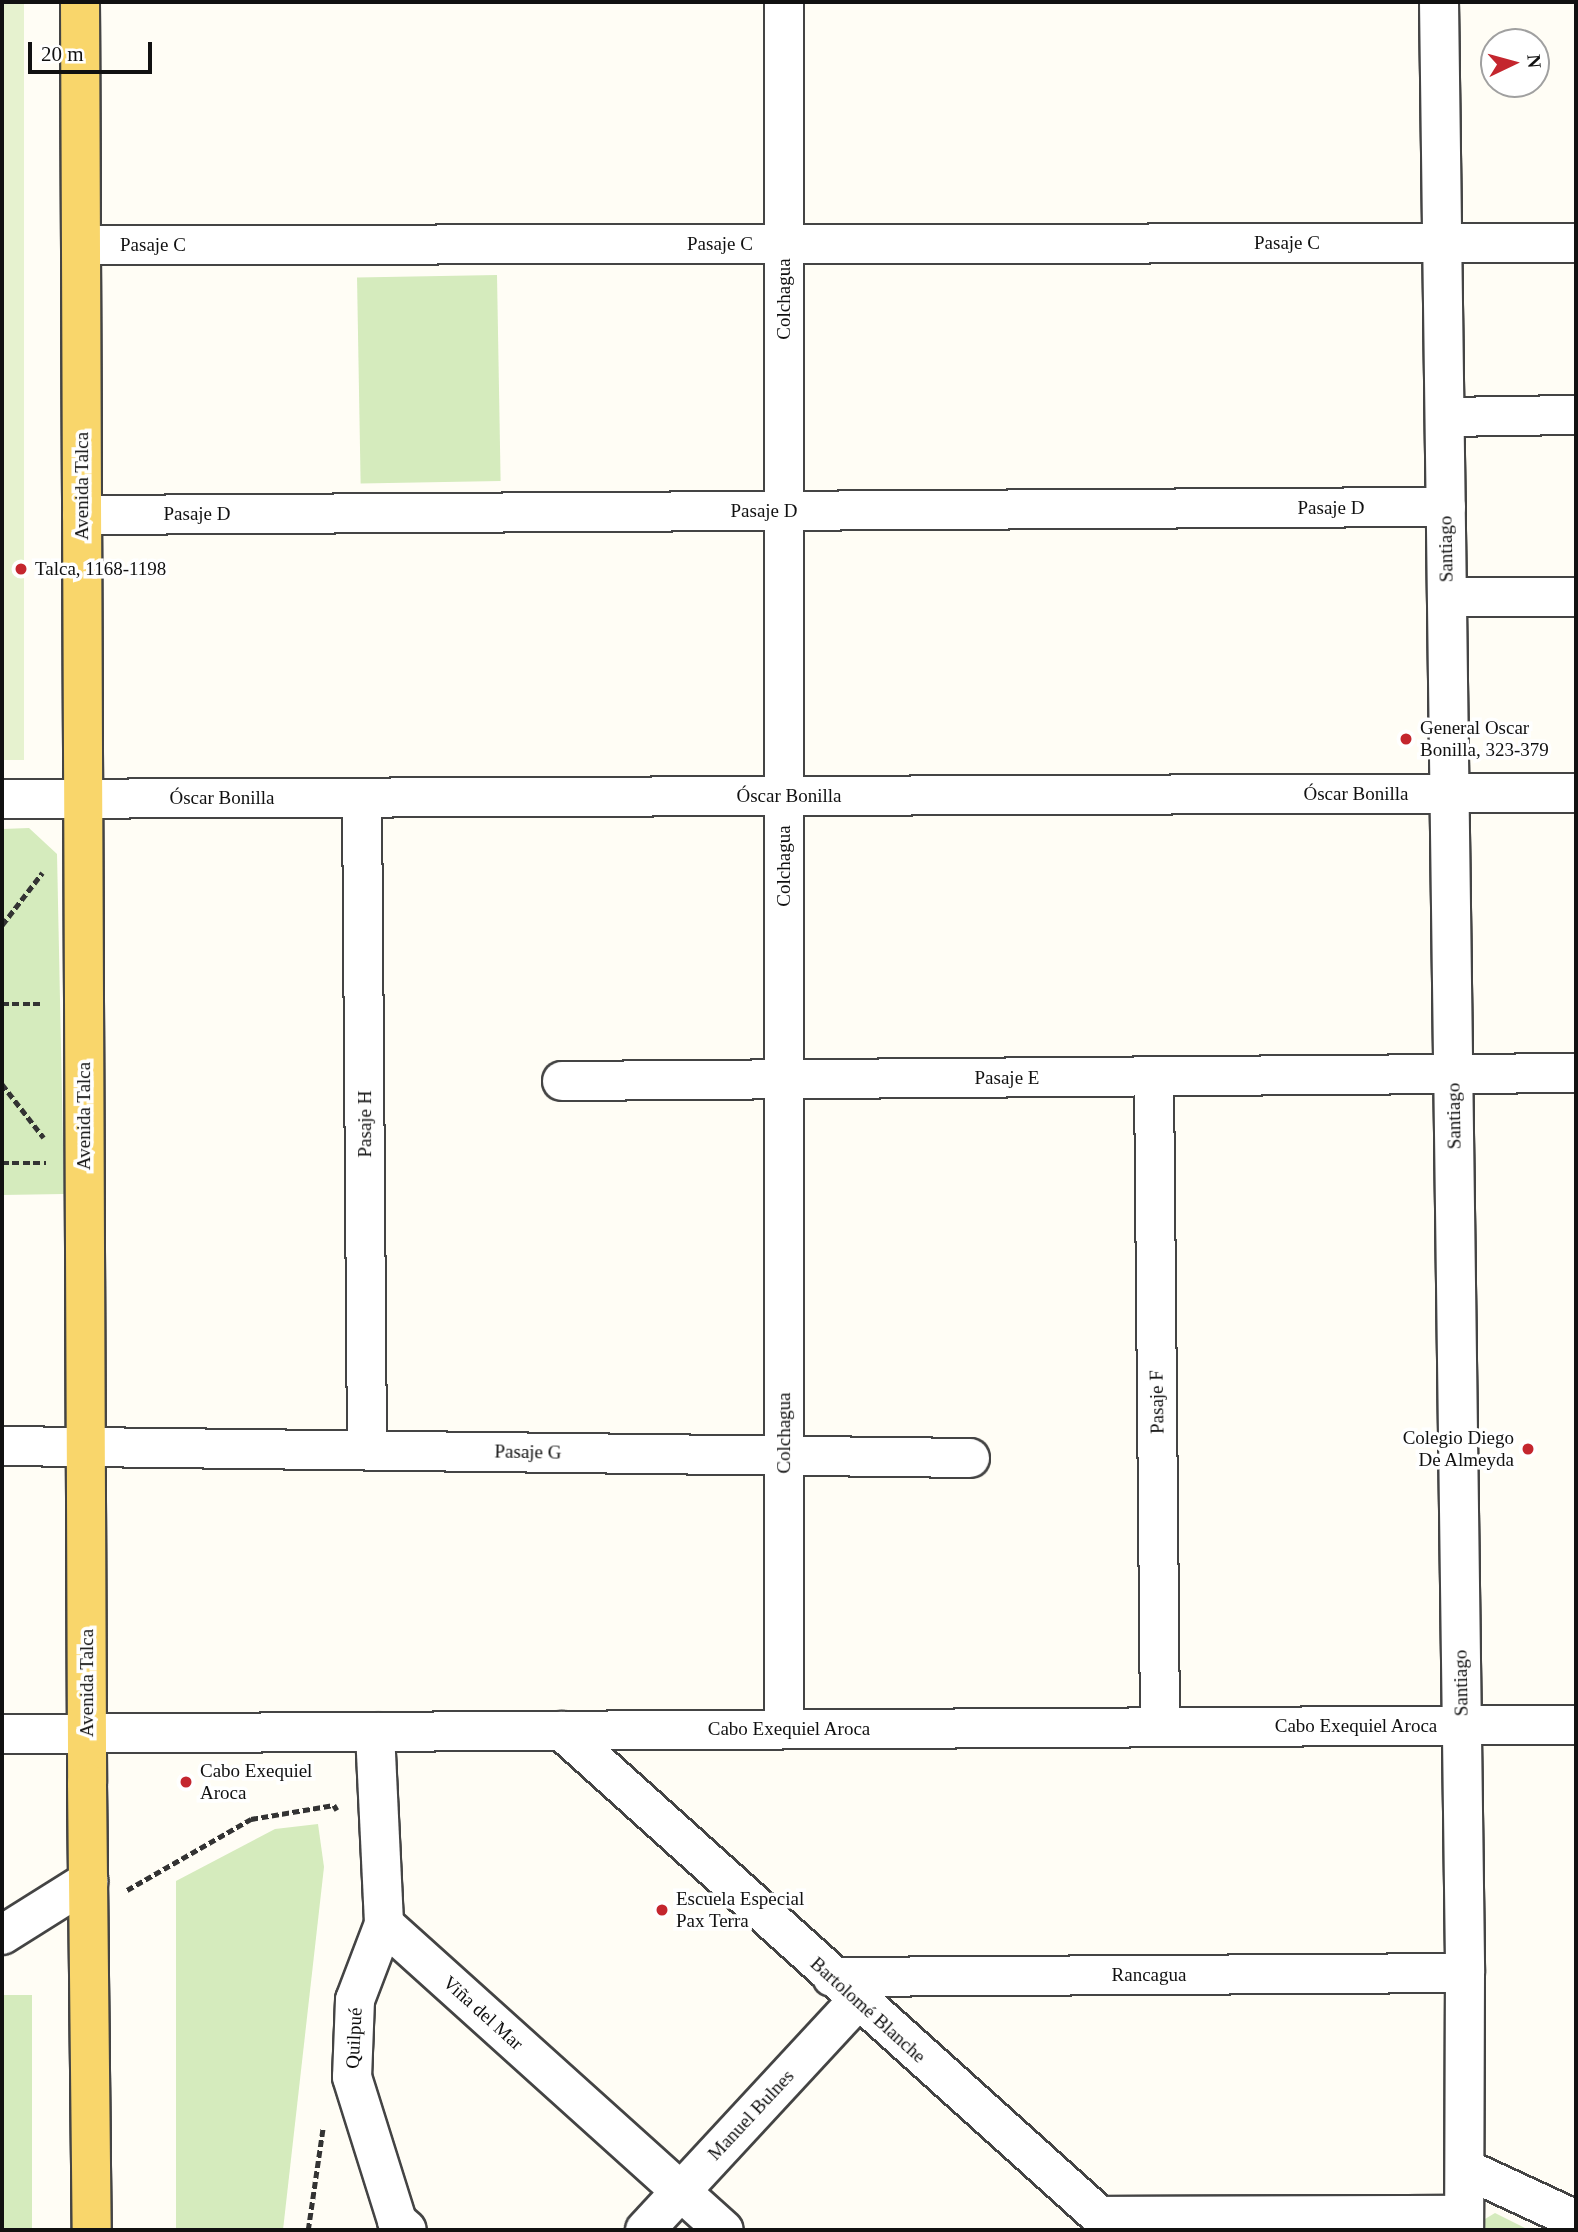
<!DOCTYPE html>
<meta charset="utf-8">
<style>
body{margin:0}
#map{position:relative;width:1578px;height:2232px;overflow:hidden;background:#fffdf5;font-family:"Times New Roman",serif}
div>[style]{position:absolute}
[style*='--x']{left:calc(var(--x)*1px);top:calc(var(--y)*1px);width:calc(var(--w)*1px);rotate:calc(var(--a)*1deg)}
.green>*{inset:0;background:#d5ebbd;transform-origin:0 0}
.pitch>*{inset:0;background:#e6f2cf;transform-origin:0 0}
.path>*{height:4.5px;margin-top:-2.25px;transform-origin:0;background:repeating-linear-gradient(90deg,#333 0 7px,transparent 0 10.5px)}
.roads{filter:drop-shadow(2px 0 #444) drop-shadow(-2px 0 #444) drop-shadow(0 2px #444) drop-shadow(0 -2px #444)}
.minor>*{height:38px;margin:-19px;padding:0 19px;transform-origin:19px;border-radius:19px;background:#fff}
.major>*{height:38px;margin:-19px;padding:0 19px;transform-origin:19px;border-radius:19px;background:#f9d66b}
.dots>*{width:19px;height:19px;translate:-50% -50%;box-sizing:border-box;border:4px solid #fff;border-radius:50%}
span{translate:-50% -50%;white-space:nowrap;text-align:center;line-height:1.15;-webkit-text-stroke:7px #fff;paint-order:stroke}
.street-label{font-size:19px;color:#111}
.poi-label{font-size:19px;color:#111}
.left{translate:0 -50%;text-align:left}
.right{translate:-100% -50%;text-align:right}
.frame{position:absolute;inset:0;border:4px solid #111;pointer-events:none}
.north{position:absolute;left:1480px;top:28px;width:70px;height:70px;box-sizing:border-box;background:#fff;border:2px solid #a0a0a0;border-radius:50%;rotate:85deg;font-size:19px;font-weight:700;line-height:28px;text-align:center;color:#111}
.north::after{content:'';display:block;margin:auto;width:24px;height:32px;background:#c4262e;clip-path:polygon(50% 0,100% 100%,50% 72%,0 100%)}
.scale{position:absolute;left:28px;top:42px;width:124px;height:32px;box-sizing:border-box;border:4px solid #111;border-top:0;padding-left:9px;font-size:21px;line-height:24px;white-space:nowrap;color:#111;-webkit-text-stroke:5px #fff;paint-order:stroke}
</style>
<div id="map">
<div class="green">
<i style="left:497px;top:275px;width:206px;height:140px;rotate:89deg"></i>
<i style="clip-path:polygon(29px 828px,57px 854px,64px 1194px,2px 1195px,2px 829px)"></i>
<i style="clip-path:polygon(318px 1824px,324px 1867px,283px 2230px,176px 2230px,176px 1881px,275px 1829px)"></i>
<i style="left:32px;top:1995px;width:235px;height:34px;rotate:90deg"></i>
<i style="clip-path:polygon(1495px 2213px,1529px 2230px,1480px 2230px,1480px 2222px)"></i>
</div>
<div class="pitch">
<i style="left:2px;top:2px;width:22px;height:758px"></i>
</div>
<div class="path">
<i style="--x:2;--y:925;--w:66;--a:-52.4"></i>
<i style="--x:2;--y:1004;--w:42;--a:0"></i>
<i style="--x:2;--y:1084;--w:68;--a:52.1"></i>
<i style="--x:2;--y:1163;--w:44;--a:0"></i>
<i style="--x:127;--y:1890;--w:143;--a:-29.8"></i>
<i style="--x:251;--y:1819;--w:84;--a:-9.6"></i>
<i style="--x:334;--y:1805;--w:6;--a:59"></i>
<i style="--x:308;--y:2230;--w:104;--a:-81.7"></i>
</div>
<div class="roads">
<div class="minor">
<i style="--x:784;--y:2;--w:1727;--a:90"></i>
<i style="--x:1439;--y:2;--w:1971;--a:89.24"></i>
<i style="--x:1465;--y:1973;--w:257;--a:90.2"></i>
<i style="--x:81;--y:245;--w:1495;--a:-0.08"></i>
<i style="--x:1445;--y:417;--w:131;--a:-0.9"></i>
<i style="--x:82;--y:515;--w:1364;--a:-0.34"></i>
<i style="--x:1447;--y:597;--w:129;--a:0"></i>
<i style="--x:362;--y:798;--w:652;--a:89.56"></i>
<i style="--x:2;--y:799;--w:1574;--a:-0.22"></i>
<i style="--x:1154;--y:1077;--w:650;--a:89.47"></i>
<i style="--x:562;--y:1081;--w:1014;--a:-0.45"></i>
<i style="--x:2;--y:1446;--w:968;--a:0.71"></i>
<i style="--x:562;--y:1731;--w:745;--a:42.06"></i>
<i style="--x:375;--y:1732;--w:192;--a:87.3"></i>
<i style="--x:384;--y:1924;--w:457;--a:42"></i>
<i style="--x:2;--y:1734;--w:1574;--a:-0.33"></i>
<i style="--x:384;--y:1924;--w:81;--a:110.9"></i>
<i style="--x:355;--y:2000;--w:77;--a:92.2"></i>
<i style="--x:352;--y:2077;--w:151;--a:72.6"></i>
<i style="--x:397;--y:2221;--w:13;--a:42"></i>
<i style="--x:2;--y:1935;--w:102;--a:-32.1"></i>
<i style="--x:832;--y:1977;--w:633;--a:-0.36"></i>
<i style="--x:1466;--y:2169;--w:121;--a:24.9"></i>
<i style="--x:1099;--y:2216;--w:365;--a:-0.2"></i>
<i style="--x:645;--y:2230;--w:313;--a:-47.2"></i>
</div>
<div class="major">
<i style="--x:80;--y:2;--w:1781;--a:89.77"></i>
<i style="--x:87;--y:1783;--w:447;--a:89.4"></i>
</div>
</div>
<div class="dots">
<i style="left:21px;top:569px;background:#c4262e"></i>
<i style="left:1406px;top:739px;background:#c4262e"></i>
<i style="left:1528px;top:1449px;background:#c4262e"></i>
<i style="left:186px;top:1782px;background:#c4262e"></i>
<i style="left:662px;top:1910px;background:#c4262e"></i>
</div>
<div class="street-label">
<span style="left:1287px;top:243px">Pasaje C</span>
<span style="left:720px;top:244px">Pasaje C</span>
<span style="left:153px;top:245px">Pasaje C</span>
<span style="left:784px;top:299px;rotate:-90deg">Colchagua</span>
<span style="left:82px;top:486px;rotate:-90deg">Avenida Talca</span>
<span style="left:1331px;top:508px">Pasaje D</span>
<span style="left:764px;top:511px">Pasaje D</span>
<span style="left:197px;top:514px">Pasaje D</span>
<span style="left:1446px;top:549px;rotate:-91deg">Santiago</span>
<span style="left:1356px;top:794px">Óscar Bonilla</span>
<span style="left:789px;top:796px">Óscar Bonilla</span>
<span style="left:222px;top:798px">Óscar Bonilla</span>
<span style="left:784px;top:866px;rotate:-90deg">Colchagua</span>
<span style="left:1007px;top:1078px">Pasaje E</span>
<span style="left:84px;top:1116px;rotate:-90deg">Avenida Talca</span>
<span style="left:1454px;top:1116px;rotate:-91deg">Santiago</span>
<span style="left:365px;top:1124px;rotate:-90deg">Pasaje H</span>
<span style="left:1157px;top:1402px;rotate:-91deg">Pasaje F</span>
<span style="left:784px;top:1433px;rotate:-90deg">Colchagua</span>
<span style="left:528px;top:1452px;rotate:1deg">Pasaje G</span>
<span style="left:87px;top:1683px;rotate:-90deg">Avenida Talca</span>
<span style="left:1461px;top:1683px;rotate:-91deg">Santiago</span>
<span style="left:1356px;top:1726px">Cabo Exequiel Aroca</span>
<span style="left:789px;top:1729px">Cabo Exequiel Aroca</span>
<span style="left:1149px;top:1975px">Rancagua</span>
<span style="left:868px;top:2010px;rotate:42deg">Bartolomé Blanche</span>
<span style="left:483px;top:2013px;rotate:42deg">Viña del Mar</span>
<span style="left:354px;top:2038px;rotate:-87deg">Quilpué</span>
<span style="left:751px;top:2115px;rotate:-47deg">Manuel Bulnes</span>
</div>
<div class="poi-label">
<span class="left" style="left:35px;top:569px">Talca, 1168-1198</span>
<span class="left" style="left:1420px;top:739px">General Oscar<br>Bonilla, 323-379</span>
<span class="right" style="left:1514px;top:1449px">Colegio Diego<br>De Almeyda</span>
<span class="left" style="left:200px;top:1782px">Cabo Exequiel<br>Aroca</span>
<span class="left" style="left:676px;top:1910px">Escuela Especial<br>Pax Terra</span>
</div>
<div class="frame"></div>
<div class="north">N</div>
<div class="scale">20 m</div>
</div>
